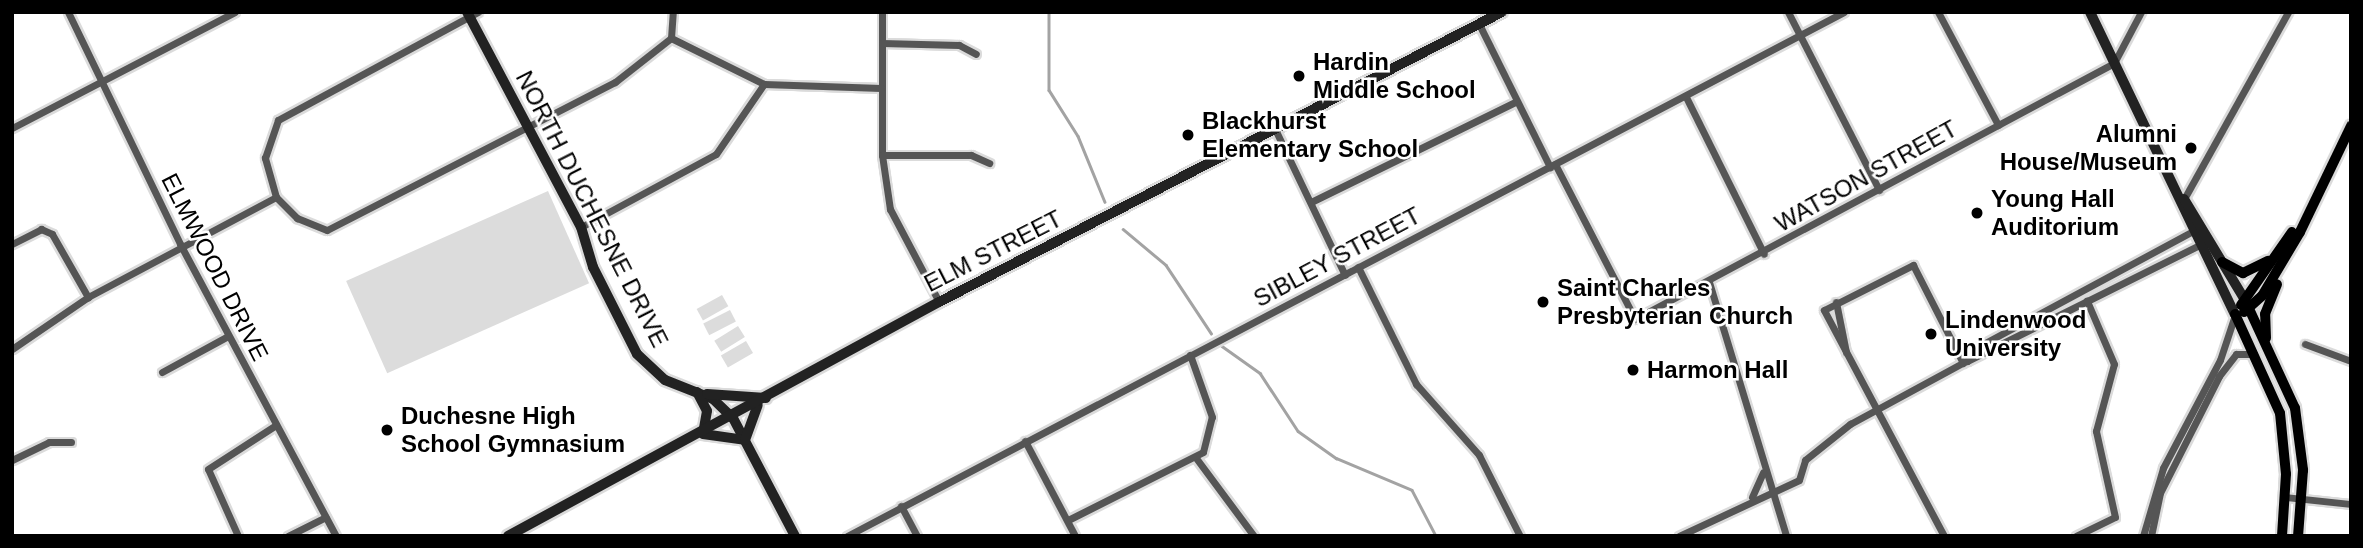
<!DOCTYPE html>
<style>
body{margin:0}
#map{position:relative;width:2363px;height:548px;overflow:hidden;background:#fff;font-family:Arial,sans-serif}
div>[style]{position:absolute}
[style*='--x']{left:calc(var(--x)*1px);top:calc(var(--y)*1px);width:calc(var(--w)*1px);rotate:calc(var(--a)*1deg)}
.green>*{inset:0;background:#dcdcdc;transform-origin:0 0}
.stream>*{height:2.5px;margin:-1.25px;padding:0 1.25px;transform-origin:1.25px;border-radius:1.25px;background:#a3a3a3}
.roads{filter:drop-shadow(2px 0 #dbdbdb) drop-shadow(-2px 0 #dbdbdb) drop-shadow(0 2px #dbdbdb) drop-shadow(0 -2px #dbdbdb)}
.street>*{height:7px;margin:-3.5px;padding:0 3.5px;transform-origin:3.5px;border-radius:3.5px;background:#555}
.secondary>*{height:10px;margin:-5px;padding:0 5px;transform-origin:5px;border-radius:5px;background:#222}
.primary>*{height:10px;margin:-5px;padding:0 5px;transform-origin:5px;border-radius:5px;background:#000}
.dots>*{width:19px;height:19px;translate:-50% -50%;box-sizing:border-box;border:4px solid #fff;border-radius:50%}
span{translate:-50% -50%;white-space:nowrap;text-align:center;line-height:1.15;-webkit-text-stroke:5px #fff;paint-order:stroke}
.poi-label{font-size:24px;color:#000;font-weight:700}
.left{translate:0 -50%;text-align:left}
.right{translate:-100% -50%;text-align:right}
.street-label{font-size:24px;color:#000}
.frame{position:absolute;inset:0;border:14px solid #000;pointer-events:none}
</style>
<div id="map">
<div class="green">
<i style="left:548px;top:191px;width:101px;height:221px;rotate:66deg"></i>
<i style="left:722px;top:295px;width:13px;height:29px;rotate:61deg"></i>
<i style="left:730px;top:310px;width:13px;height:30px;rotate:63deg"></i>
<i style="left:738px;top:326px;width:13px;height:28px;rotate:58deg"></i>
<i style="left:746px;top:341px;width:14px;height:29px;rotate:60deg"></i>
</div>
<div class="stream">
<i style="--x:1049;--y:12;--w:78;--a:90"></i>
<i style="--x:1049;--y:90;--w:54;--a:57.8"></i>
<i style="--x:1078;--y:136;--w:71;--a:67.8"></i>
<i style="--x:1123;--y:229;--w:56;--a:39.9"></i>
<i style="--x:1166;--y:265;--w:82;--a:56.5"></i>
<i style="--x:1222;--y:346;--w:47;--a:35.4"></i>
<i style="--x:1260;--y:373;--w:69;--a:56.8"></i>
<i style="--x:1298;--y:431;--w:47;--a:35.4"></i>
<i style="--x:1336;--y:458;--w:82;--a:22.8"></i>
<i style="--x:1412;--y:490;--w:52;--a:62.4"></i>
</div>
<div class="roads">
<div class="street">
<i style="--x:68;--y:12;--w:258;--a:64.2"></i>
<i style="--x:180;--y:244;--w:331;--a:61.9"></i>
<i style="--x:882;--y:12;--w:143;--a:90"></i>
<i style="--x:882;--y:155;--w:55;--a:81.6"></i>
<i style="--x:890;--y:209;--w:105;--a:62.2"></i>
<i style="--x:1788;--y:12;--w:200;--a:62.9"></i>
<i style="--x:1938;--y:12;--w:128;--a:62"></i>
<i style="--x:1479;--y:24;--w:160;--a:63.6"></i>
<i style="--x:671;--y:38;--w:104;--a:26.3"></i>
<i style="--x:764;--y:84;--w:117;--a:2"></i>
<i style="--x:671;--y:38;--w:26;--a:-86"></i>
<i style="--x:882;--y:43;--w:77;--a:1.5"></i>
<i style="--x:959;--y:45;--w:19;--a:28"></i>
<i style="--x:1686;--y:97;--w:175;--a:63.6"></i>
<i style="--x:1274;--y:127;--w:164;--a:64.4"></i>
<i style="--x:12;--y:128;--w:251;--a:-27.5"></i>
<i style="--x:882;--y:155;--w:89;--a:0"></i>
<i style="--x:971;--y:155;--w:20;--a:24"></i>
<i style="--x:1555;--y:164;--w:174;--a:62.7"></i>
<i style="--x:1635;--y:319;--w:543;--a:-28.12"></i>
<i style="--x:2114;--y:63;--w:58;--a:-62.1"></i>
<i style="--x:276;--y:197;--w:30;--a:45"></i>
<i style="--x:297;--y:218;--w:32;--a:22"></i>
<i style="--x:327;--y:230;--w:324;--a:-27.2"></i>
<i style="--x:615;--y:82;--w:71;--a:-38.2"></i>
<i style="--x:2184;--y:199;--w:214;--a:-60.9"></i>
<i style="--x:1311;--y:202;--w:229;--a:-26.1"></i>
<i style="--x:581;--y:227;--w:153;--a:-28.4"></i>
<i style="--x:716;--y:154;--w:85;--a:-55.6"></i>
<i style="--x:2193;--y:231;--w:251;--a:151.7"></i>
<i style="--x:1972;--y:350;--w:12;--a:114"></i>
<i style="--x:1967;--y:361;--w:260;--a:-26.5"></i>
<i style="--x:12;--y:244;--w:33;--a:-27"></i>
<i style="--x:41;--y:229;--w:12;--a:24"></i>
<i style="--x:52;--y:234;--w:73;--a:60.3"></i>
<i style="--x:1358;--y:267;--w:131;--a:63.6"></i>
<i style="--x:1416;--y:384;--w:95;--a:48.4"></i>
<i style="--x:1479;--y:455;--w:91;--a:63.2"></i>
<i style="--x:1709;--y:282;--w:265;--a:73.1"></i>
<i style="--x:1836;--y:302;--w:51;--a:78.7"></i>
<i style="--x:2305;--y:344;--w:49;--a:20.3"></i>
<i style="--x:12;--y:349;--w:92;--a:-34.4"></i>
<i style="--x:88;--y:297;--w:213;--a:-28"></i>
<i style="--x:276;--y:197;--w:41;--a:-105.8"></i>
<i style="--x:265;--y:158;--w:40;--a:-71.1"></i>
<i style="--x:278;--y:120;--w:227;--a:-28.4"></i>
<i style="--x:162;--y:372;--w:75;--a:-28.6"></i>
<i style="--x:1025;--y:441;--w:107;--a:62.2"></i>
<i style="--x:1196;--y:458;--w:97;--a:53.4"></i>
<i style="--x:12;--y:460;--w:41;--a:-25.9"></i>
<i style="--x:49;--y:442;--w:22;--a:0"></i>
<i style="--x:1752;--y:497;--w:27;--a:-66"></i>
<i style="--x:2285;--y:497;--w:66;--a:6.1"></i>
<i style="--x:901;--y:506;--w:34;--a:62"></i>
<i style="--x:1068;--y:520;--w:151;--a:-26.7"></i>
<i style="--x:1203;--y:452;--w:36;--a:-76"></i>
<i style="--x:1212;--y:417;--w:66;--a:-109.5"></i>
<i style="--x:238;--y:536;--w:73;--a:-114.1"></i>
<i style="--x:208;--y:469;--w:81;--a:-32.9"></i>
<i style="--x:288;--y:536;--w:42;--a:-26.6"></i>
<i style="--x:847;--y:536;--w:1126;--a:-27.73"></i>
<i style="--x:1679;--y:536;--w:132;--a:-25"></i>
<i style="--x:1799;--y:480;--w:21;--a:-73"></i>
<i style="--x:1805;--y:460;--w:58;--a:-38.7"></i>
<i style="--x:1850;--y:424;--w:130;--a:-28.5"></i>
<i style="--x:1944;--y:536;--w:256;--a:-118"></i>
<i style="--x:1824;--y:310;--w:100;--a:-26.8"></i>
<i style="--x:1913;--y:265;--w:110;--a:63"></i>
<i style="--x:2076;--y:536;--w:43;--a:-26"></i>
<i style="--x:2115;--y:517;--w:88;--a:-102.5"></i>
<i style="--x:2096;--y:431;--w:69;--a:-75"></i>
<i style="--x:2114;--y:364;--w:69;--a:-113.2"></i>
<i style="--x:2143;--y:536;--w:71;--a:-73.6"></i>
<i style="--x:2163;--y:468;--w:122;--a:-62.2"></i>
<i style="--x:2220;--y:360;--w:47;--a:-71.6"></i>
<i style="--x:2151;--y:536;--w:44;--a:-78.2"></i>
<i style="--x:2160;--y:493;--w:131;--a:-63.2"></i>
<i style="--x:2219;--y:376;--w:28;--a:-52"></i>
<i style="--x:2236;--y:354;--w:18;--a:0"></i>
</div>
<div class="secondary">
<i style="--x:467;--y:12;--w:243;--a:62.1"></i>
<i style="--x:581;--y:227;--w:42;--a:73.3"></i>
<i style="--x:593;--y:267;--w:97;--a:63.2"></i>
<i style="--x:637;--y:354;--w:38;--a:43"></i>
<i style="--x:665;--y:380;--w:52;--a:21.6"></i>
<i style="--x:713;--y:399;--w:28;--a:44"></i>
<i style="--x:733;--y:418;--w:133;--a:62.3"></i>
<i style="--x:2090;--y:12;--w:335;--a:64.4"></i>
<i style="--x:2184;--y:199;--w:118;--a:58.9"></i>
<i style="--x:697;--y:392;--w:21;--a:62"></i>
<i style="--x:707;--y:411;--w:23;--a:100"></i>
<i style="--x:703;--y:434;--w:42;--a:8.1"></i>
<i style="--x:707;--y:394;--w:59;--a:3.9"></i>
<i style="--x:745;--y:440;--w:37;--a:-70"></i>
<i style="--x:508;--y:536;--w:490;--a:-28.5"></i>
<i style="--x:939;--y:302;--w:633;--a:-27.25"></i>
</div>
<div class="primary">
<i style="--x:2222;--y:262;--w:24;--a:28"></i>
<i style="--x:2243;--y:273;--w:28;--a:-26"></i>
<i style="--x:2245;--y:300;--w:119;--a:65.2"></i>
<i style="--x:2295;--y:408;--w:63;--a:82.6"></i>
<i style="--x:2303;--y:470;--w:66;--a:94.3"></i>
<i style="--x:2241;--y:305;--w:89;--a:-55.1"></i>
<i style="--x:2244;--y:312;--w:24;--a:-42"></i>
<i style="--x:2262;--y:296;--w:74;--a:-59.3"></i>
<i style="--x:2300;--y:232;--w:118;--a:-64.3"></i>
<i style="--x:2235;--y:314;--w:109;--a:65.6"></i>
<i style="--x:2280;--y:413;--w:61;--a:84.4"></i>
<i style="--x:2286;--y:474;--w:62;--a:93.7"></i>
<i style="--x:2266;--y:338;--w:24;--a:-92"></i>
<i style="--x:2265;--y:314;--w:32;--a:-68"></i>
</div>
</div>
<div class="dots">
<i style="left:1299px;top:76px;background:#000"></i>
<i style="left:1188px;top:135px;background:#000"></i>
<i style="left:2191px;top:148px;background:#000"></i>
<i style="left:1977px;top:213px;background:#000"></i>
<i style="left:1543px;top:302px;background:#000"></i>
<i style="left:1931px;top:334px;background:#000"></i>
<i style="left:1633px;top:370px;background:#000"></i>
<i style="left:387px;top:430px;background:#000"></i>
</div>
<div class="poi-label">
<span class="left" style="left:1313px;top:76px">Hardin<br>Middle School</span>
<span class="left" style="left:1202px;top:135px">Blackhurst<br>Elementary School</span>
<span class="right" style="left:2177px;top:148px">Alumni<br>House/Museum</span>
<span class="left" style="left:1991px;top:213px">Young Hall<br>Auditorium</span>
<span class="left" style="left:1557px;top:302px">Saint Charles<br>Presbyterian Church</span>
<span class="left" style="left:1945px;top:334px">Lindenwood<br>University</span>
<span class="left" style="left:1647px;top:370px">Harmon Hall</span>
<span class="left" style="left:401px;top:430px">Duchesne High<br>School Gymnasium</span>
</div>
<div class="street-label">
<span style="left:1866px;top:176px;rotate:-29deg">WATSON STREET</span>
<span style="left:592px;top:209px;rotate:63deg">NORTH DUCHESNE DRIVE</span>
<span style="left:993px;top:251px;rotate:-27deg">ELM STREET</span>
<span style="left:1337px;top:257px;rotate:-28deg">SIBLEY STREET</span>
<span style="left:215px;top:267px;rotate:63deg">ELMWOOD DRIVE</span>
</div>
<div class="frame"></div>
</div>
